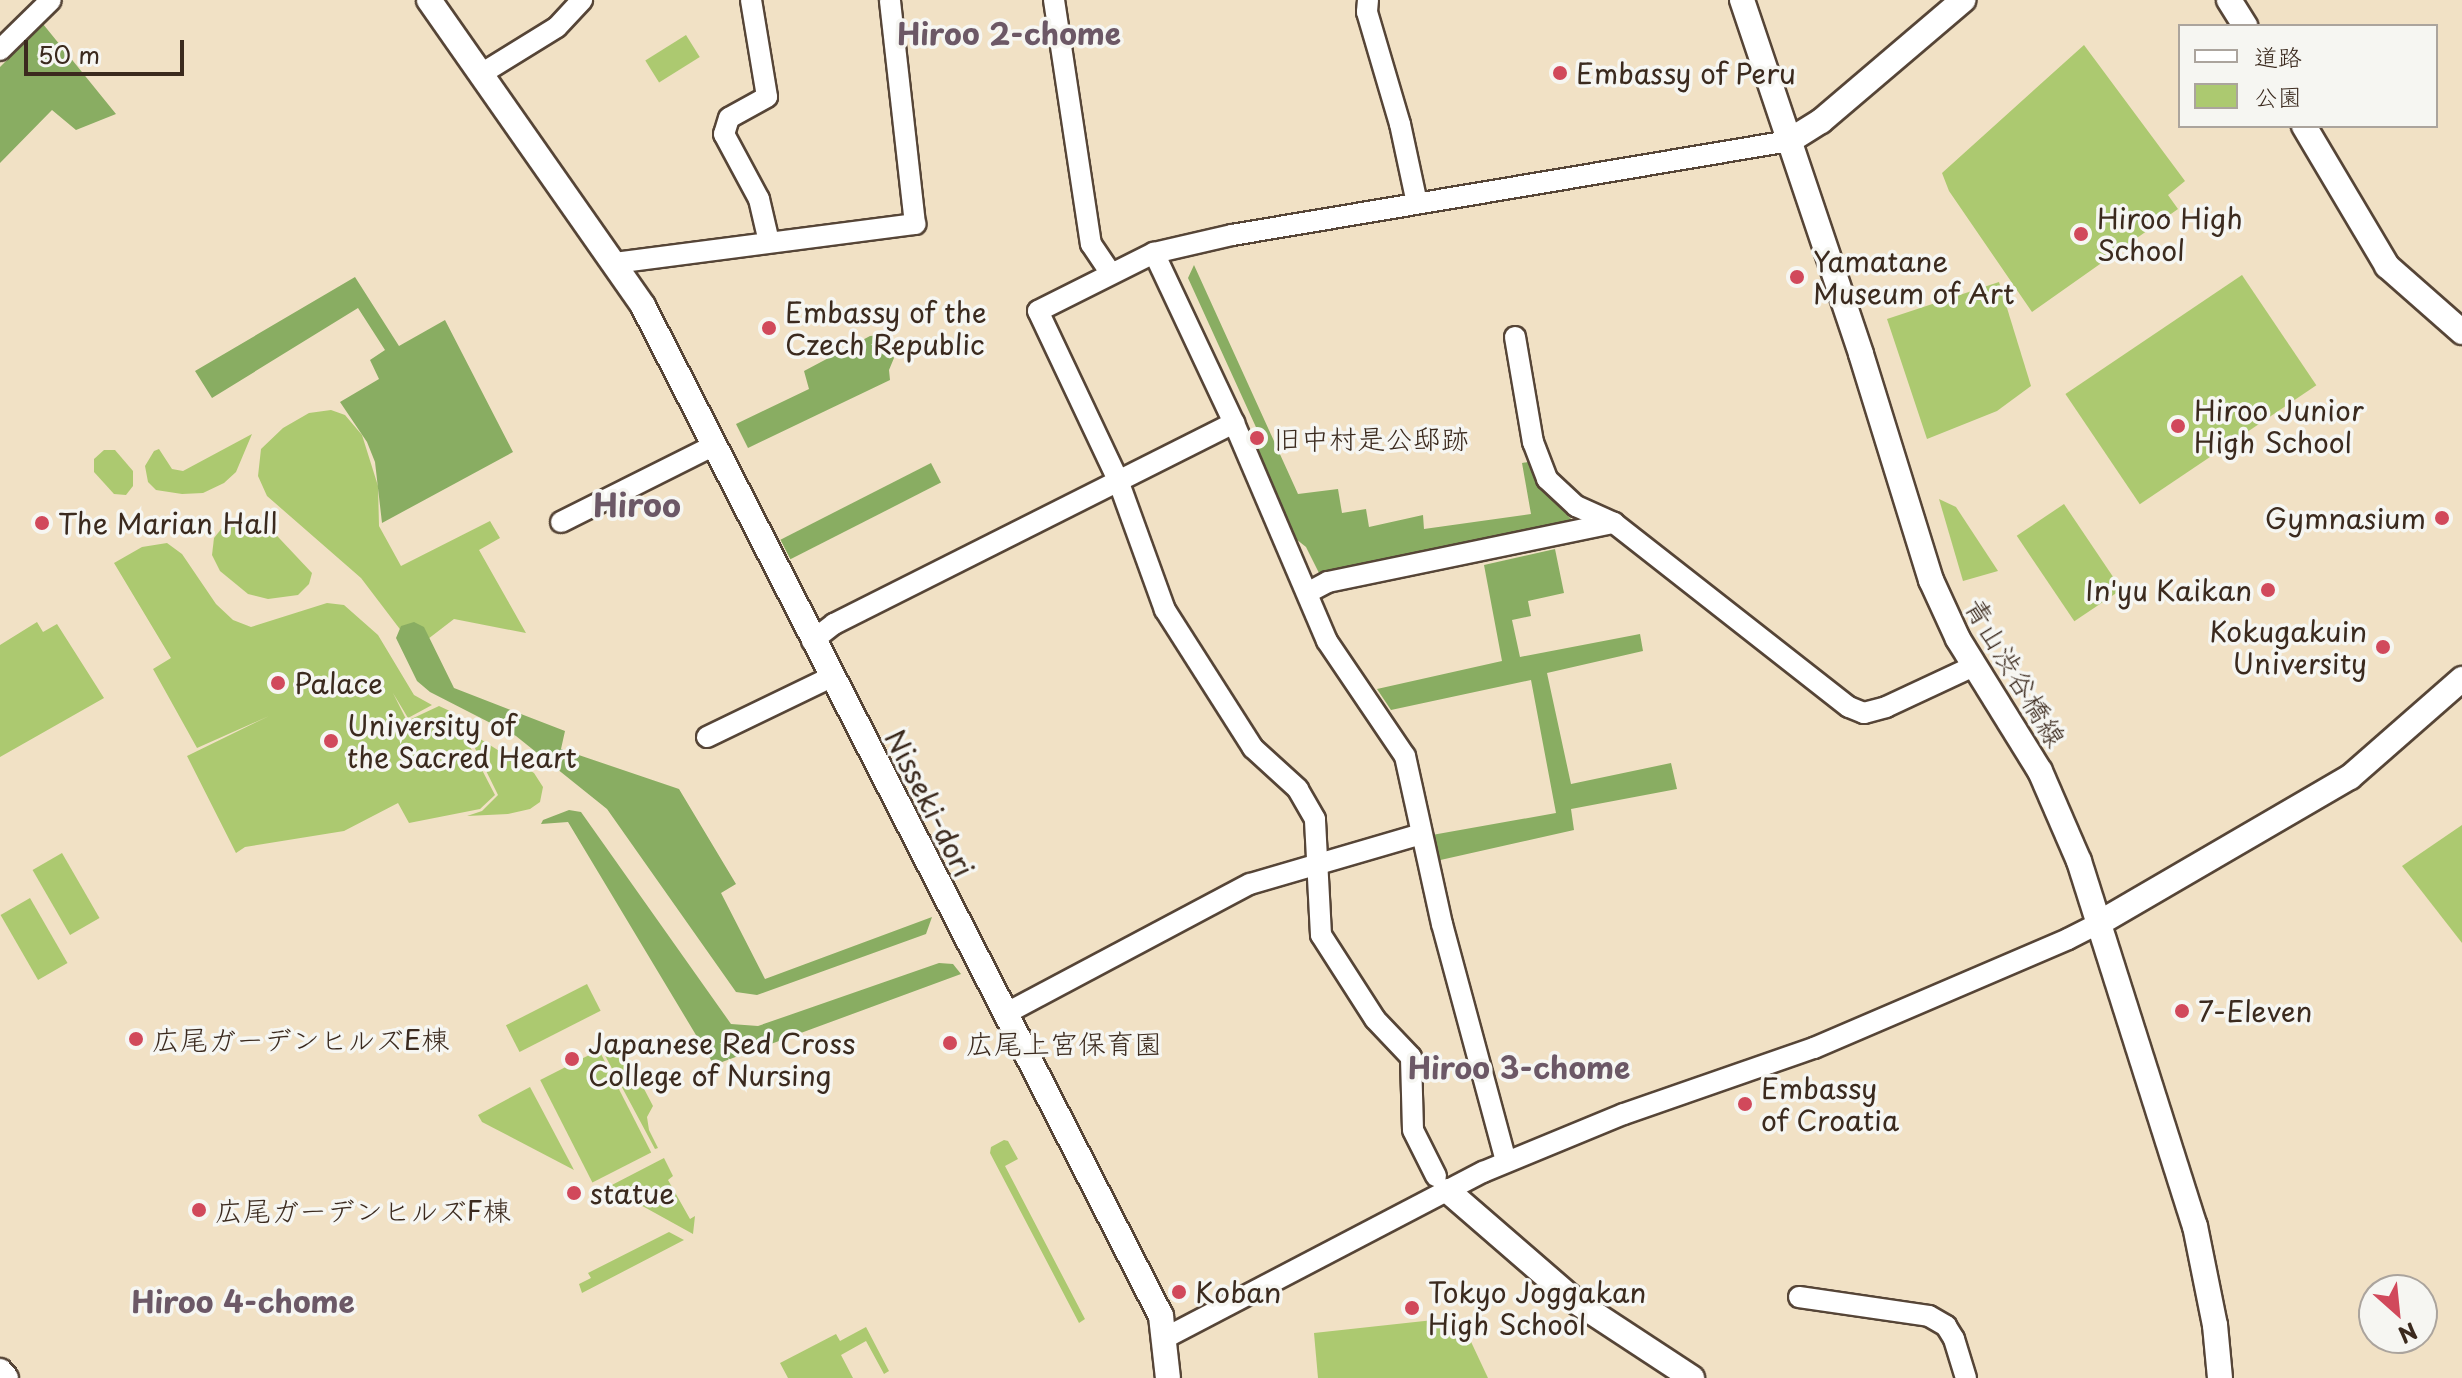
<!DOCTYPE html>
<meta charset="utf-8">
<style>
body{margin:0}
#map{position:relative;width:2462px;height:1378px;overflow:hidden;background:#f1e1c5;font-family:"Playpen Sans","Klee One",sans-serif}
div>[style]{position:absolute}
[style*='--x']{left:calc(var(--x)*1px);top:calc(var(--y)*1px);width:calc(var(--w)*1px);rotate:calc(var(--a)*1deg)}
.green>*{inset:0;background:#acc970;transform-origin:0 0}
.forest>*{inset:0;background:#89ad62;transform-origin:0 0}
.roads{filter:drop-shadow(2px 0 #564537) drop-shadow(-2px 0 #564537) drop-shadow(0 2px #564537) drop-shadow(0 -2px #564537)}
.minor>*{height:20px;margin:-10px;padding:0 10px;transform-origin:10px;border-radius:10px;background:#fff}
.tertiary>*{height:24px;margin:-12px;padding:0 12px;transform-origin:12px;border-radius:12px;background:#fff}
.dots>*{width:22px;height:22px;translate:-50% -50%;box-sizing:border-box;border:4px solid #f6f6f2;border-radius:50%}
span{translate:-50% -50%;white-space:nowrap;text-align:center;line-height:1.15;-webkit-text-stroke:7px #f6f6f2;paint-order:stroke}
.poi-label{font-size:28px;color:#3b2a1e}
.left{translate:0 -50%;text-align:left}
.right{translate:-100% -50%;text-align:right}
.street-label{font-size:28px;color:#3b2a1e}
.neighbourhood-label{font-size:30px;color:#6c5866;font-weight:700}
.quarter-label{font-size:32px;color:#6c5866;font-weight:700}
.legend{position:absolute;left:2178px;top:24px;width:260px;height:104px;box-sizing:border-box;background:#f6f6f2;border:2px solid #aba49d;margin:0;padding:10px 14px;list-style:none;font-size:24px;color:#3b2a1e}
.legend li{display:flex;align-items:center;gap:16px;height:40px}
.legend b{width:40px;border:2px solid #aba49d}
.north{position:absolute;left:2358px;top:1274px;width:80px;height:80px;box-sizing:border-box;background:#f6f6f2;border:2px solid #aba49d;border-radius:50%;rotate:153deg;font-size:22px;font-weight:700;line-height:32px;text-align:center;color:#3b2a1e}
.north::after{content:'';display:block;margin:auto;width:28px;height:36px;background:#d1495b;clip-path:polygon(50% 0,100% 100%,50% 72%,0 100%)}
.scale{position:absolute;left:24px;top:40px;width:160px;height:36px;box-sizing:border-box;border:4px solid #3b2a1e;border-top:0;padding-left:10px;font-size:24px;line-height:28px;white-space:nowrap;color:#3b2a1e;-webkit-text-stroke:6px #f6f6f2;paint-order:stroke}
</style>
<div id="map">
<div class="green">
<i style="left:686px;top:35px;width:26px;height:48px;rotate:58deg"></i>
<i style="clip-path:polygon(2084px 45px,2185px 181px,2168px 195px,2178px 209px,2032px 312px,1949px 191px,1942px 173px)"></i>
<i style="left:2242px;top:275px;width:133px;height:213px;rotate:56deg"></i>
<i style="clip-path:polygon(1999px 282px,2031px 386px,1997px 411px,1927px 439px,1887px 319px)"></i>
<i style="clip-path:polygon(331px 410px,345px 415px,362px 435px,378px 486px,379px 526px,401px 566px,490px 521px,500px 538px,479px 550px,526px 633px,454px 619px,415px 649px,361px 578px,267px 496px,258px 476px,261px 449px,283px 428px,309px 413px)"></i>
<i style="clip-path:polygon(252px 434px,236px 472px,224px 483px,203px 493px,182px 494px,156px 490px,148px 482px,145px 466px,154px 451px,159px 449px,172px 469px,183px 471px)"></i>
<i style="clip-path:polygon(104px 450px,115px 450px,133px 471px,133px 486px,126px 495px,114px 494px,94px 472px,94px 459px)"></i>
<i style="clip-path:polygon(1939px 499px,1956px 507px,1998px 571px,1963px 581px)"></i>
<i style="left:2064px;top:504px;width:103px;height:57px;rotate:56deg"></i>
<i style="clip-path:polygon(253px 519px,264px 522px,312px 573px,309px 584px,298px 595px,268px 599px,248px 594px,220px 571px,212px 555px,214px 538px,222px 528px,235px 521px)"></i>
<i style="clip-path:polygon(167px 543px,182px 554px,216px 604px,233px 620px,251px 627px,327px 603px,344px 605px,378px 635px,414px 695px,432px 705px,408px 718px,393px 693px,407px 721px,439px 706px,452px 712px,495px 795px,480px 809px,409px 823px,398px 803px,344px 831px,245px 847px,236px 853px,187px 756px,269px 716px,197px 748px,153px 669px,171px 658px,114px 563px,142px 547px)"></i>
<i style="clip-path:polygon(37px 622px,43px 632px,57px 624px,104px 698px,0 757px,0 645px)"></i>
<i style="clip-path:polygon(466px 730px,534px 773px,543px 787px,540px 802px,530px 809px,508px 814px,467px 816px,482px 811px,498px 795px)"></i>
<i style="clip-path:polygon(2462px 825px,2462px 943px,2402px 866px)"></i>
<i style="left:62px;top:853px;width:75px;height:34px;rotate:60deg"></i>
<i style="left:30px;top:898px;width:75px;height:34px;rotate:60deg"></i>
<i style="left:587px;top:984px;width:30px;height:91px;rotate:63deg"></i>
<i style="clip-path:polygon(618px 1039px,653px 1106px,647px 1117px,649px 1130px,658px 1148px,655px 1149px,601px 1048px)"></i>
<i style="left:599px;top:1050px;width:115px;height:66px;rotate:63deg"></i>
<i style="clip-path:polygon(530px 1087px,574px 1170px,482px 1122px,478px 1115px)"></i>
<i style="clip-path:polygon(1004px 1140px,1008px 1141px,1018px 1159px,1005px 1166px,1085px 1319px,1079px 1323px,990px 1153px,991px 1147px)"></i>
<i style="clip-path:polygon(664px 1158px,673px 1176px,668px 1180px,690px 1219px,695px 1216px,693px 1234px,608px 1187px)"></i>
<i style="clip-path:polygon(669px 1232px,684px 1240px,582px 1293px,579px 1284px,591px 1278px,588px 1273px)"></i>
<i style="clip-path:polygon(1452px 1318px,1465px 1329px,1488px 1378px,1318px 1378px,1314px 1333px)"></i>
<i style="clip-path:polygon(866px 1327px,889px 1371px,884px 1374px,866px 1341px,841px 1355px,853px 1378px,788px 1378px,780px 1363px,836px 1334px,840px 1341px)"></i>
</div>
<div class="forest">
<i style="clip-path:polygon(43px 24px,116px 114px,76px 130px,52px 110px,0 163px,0 67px)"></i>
<i style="clip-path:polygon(1194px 265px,1298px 494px,1338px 489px,1342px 513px,1366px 509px,1369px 527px,1423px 515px,1424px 529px,1531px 514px,1522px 463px,1528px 462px,1537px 484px,1575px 523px,1319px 573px,1306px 547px,1286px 531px,1248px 451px,1260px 436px,1188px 278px)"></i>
<i style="clip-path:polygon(355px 277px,399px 346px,445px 320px,513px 452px,382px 523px,375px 462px,367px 442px,340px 402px,379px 379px,370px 360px,385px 350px,358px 308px,212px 398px,195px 371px)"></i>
<i style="clip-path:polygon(883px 335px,894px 358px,889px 370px,890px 380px,748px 448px,736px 424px,809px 389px,804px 371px,870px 336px)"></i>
<i style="left:931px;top:463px;width:22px;height:169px;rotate:63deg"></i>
<i style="clip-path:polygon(1555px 549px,1564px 593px,1528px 601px,1531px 616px,1512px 620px,1520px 657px,1640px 634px,1643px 651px,1547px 673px,1571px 784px,1671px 763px,1677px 789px,1571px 809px,1574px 830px,1436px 861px,1432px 835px,1556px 813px,1531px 680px,1391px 710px,1377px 689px,1502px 661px,1484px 565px)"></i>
<i style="clip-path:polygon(414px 622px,424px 627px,454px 688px,565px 731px,561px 749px,679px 789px,736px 884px,721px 893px,765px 979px,932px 917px,926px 934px,757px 995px,736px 992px,607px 809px,516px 736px,430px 692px,417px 681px,396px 638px,401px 626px)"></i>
<i style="clip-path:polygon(569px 810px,581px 812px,731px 1024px,758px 1026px,939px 963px,953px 964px,961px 974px,714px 1065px,568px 822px,541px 824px,543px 820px)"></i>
</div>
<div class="roads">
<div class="minor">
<i style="--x:751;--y:0;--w:98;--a:80.6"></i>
<i style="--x:767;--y:97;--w:43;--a:151.1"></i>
<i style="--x:729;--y:118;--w:17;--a:107"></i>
<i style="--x:724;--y:134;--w:74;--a:61.7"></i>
<i style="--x:759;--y:199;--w:44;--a:76.9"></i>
<i style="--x:1054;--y:0;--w:247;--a:81.4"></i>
<i style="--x:1091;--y:244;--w:34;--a:56"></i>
<i style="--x:1368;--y:0;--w:12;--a:95"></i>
<i style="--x:1367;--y:12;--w:117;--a:73.6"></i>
<i style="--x:1400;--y:124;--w:81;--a:77.9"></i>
<i style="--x:0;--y:50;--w:71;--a:-44.4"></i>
<i style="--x:481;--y:74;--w:89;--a:-31.7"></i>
<i style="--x:557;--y:27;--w:37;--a:-47"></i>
<i style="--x:615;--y:263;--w:303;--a:-7.4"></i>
<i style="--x:915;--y:224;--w:225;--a:-96.4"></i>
<i style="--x:1515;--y:337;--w:107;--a:80.3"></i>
<i style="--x:1533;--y:442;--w:40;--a:69"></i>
<i style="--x:1547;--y:479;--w:40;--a:43"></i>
<i style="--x:1576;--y:506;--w:42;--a:24.1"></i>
<i style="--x:1614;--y:523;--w:298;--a:38.1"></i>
<i style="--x:1849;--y:707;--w:16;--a:22"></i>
<i style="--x:1864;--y:713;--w:23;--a:-15"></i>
<i style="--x:1886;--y:707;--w:97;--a:-25"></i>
<i style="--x:1234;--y:423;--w:237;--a:66.9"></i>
<i style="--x:1327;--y:641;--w:139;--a:55.9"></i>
<i style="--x:1405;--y:756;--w:172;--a:77.6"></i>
<i style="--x:1442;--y:924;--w:246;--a:74.9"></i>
<i style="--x:561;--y:522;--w:170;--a:-26.6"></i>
<i style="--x:1309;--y:592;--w:21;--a:-28"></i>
<i style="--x:1328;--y:582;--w:292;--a:-11.7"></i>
<i style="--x:812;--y:641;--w:28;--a:-38"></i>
<i style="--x:834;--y:624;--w:448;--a:-26.7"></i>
<i style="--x:1234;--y:423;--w:188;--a:-115.2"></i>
<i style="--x:707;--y:737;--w:138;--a:-25.8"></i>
<i style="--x:1005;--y:1014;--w:277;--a:-28"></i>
<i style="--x:1250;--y:884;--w:178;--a:-16.3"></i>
<i style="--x:1436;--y:1176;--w:51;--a:-116.6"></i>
<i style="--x:1413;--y:1130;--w:73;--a:-91.6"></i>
<i style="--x:1411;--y:1057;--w:52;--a:-133.5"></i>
<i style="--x:1375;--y:1019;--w:100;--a:-122.7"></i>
<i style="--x:1321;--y:935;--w:116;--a:-93"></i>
<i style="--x:1315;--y:819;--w:34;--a:-120"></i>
<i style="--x:1298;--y:789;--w:61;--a:-137.7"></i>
<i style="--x:1253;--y:748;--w:164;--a:-122.5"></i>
<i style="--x:1165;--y:610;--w:138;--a:-109.9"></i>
<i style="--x:1118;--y:480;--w:187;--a:-115.3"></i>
<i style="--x:1038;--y:311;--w:130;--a:-26.6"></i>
<i style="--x:1154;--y:253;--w:80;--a:-13"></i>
<i style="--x:1232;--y:235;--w:565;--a:-9.58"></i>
<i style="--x:1799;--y:1297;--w:131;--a:8.3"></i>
<i style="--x:1929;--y:1316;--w:20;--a:30"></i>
<i style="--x:1946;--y:1326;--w:15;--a:58"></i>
<i style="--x:1954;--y:1339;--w:41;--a:72.9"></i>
<i style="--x:1165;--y:1338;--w:359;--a:-27.6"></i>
<i style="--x:1483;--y:1172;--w:152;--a:-22.4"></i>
<i style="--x:1624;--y:1114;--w:201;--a:-19.2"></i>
<i style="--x:1814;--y:1048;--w:276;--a:-23.2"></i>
<i style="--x:2068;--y:939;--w:35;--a:-27"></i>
</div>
<div class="tertiary">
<i style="--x:429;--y:0;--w:373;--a:55"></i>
<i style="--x:643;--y:306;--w:1135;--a:62.85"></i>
<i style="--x:1161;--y:1316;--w:62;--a:83.6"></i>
<i style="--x:1742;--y:0;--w:373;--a:71.4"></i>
<i style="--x:1861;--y:354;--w:237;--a:72.8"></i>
<i style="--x:1931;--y:580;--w:65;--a:65.4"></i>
<i style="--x:1958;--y:639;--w:155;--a:58.2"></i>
<i style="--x:2040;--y:771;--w:98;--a:66.6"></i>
<i style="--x:2079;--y:861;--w:383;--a:72.4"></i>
<i style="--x:2195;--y:1226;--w:101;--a:78.6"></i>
<i style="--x:2215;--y:1325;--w:53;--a:84.6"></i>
<i style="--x:2229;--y:0;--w:31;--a:58"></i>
<i style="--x:2304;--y:126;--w:163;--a:59.3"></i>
<i style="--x:2387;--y:266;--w:100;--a:41.3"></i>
<i style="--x:1789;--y:141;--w:38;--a:-32"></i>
<i style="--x:1821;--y:121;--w:187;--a:-40.4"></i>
<i style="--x:2099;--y:923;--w:290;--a:-30.2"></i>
<i style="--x:2350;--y:777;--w:149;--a:-41.2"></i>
<i style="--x:1448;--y:1191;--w:168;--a:40.9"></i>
<i style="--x:1575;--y:1301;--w:140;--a:33.3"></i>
<i style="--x:0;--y:1371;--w:9;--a:49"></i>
</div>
</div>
<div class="dots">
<i style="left:1560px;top:73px;background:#d1495b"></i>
<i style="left:2081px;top:234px;background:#d1495b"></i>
<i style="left:1797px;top:277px;background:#d1495b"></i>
<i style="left:769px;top:328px;background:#d1495b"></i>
<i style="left:2178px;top:426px;background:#d1495b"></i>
<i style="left:1257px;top:438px;background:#d1495b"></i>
<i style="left:2442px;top:518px;background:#d1495b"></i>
<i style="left:42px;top:523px;background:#d1495b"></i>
<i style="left:2268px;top:590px;background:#d1495b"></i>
<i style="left:2383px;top:647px;background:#d1495b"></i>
<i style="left:278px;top:683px;background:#d1495b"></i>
<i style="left:331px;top:741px;background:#d1495b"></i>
<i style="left:2182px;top:1011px;background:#d1495b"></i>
<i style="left:136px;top:1039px;background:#d1495b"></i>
<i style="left:950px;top:1043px;background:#d1495b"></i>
<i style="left:572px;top:1059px;background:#d1495b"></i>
<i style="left:1745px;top:1104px;background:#d1495b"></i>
<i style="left:574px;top:1193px;background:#d1495b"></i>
<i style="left:199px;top:1210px;background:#d1495b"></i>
<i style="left:1179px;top:1292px;background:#d1495b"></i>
<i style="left:1412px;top:1308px;background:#d1495b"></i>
</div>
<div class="poi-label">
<span class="left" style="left:1576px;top:73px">Embassy of Peru</span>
<span class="left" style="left:2097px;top:234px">Hiroo High<br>School</span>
<span class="left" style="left:1813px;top:277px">Yamatane<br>Museum of Art</span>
<span class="left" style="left:785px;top:328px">Embassy of the<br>Czech Republic</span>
<span class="left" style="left:2194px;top:426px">Hiroo Junior<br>High School</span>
<span class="left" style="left:1273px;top:438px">旧中村是公邸跡</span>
<span class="right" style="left:2426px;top:518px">Gymnasium</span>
<span class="left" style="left:58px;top:523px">The Marian Hall</span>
<span class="right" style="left:2252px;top:590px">In'yu Kaikan</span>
<span class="right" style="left:2367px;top:647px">Kokugakuin<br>University</span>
<span class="left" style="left:294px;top:683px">Palace</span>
<span class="left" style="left:347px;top:741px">University of<br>the Sacred Heart</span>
<span class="left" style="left:2198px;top:1011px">7-Eleven</span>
<span class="left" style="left:152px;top:1039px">広尾ガーデンヒルズE棟</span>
<span class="left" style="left:588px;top:1059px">Japanese Red Cross<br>College of Nursing</span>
<span class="left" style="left:966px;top:1043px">広尾上宮保育園</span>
<span class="left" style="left:1761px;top:1104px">Embassy<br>of Croatia</span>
<span class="left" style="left:590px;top:1193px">statue</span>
<span class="left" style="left:215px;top:1210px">広尾ガーデンヒルズF棟</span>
<span class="left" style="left:1195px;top:1292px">Koban</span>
<span class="left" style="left:1428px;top:1308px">Tokyo Joggakan<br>High School</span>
</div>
<div class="street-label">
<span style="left:2016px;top:672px;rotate:59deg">青山渋谷橋線</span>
<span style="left:930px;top:803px;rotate:63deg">Nisseki-dori</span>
</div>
<div class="neighbourhood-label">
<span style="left:1009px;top:33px">Hiroo 2-chome</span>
<span style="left:1519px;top:1067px">Hiroo 3-chome</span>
<span style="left:243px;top:1301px">Hiroo 4-chome</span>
</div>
<div class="quarter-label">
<span style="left:637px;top:504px">Hiroo</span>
</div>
<ul class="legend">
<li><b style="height:10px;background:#fff"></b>道路</li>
<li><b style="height:22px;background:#acc970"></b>公園</li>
</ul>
<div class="north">N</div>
<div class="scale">50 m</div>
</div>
